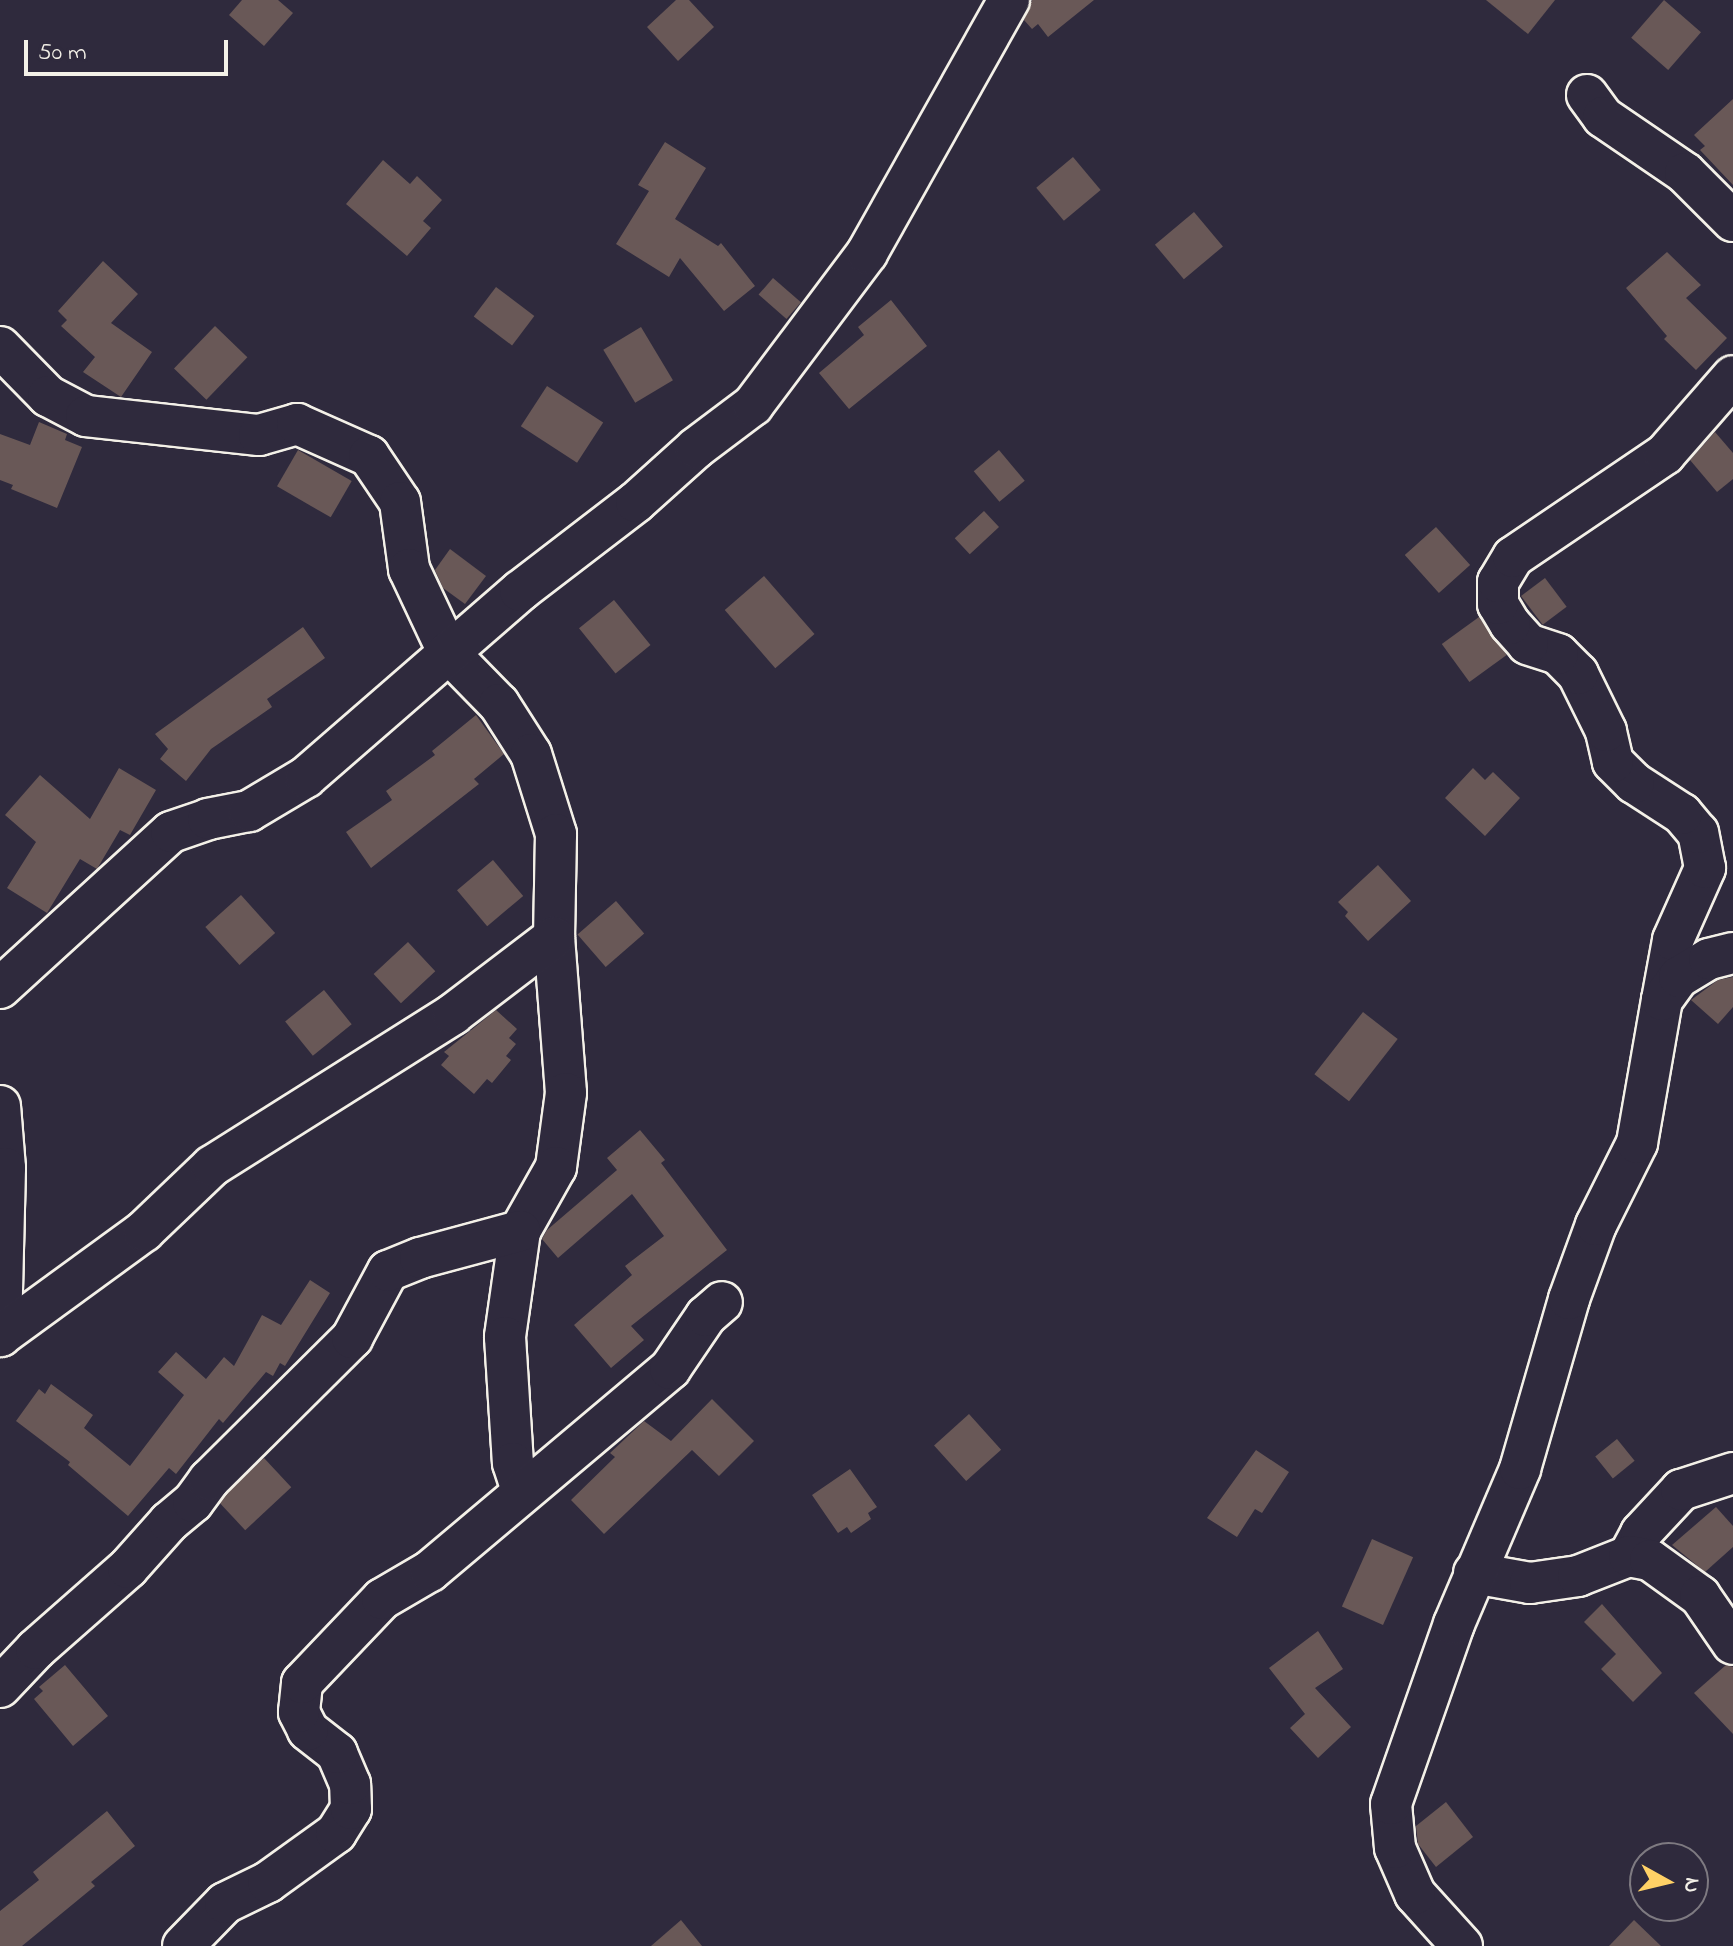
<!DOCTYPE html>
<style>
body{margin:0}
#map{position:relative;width:1733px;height:1946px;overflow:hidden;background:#2f2a3d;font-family:"Indie Flower",sans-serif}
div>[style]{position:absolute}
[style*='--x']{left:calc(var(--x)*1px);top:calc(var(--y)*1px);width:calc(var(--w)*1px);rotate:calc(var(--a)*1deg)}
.building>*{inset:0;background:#695857;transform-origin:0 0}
.roads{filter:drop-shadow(2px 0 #f4f1e8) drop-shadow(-2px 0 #f4f1e8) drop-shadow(0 2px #f4f1e8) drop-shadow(0 -2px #f4f1e8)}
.minor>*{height:40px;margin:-20px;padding:0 20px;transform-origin:20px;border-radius:20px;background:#2f2a3d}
span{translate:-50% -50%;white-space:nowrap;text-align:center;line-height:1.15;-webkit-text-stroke:6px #2f2a3d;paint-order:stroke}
.north{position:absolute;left:1629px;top:1842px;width:80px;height:80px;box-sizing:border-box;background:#2f2a3d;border:2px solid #7e7a81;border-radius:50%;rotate:98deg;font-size:22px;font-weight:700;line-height:32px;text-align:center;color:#f4f1e8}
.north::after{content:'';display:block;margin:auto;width:28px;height:36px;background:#ffd166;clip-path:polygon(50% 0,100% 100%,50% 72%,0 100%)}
.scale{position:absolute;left:24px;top:40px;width:204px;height:36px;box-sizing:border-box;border:4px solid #f4f1e8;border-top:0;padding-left:10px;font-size:24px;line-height:28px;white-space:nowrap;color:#f4f1e8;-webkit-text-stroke:6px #2f2a3d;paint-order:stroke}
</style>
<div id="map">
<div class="building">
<i style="clip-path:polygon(242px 0,278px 0,293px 13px,264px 46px,229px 15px)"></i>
<i style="clip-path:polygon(676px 0,689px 0,714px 27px,678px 61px,647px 27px)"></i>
<i style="clip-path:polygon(1032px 0,1094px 0,1048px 37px,1038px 24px,1032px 29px,1024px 20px)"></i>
<i style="clip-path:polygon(1486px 0,1555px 0,1528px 34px)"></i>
<i style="left:1664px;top:0;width:49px;height:50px;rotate:41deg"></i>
<i style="clip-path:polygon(1733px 99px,1733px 185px,1700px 150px,1705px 146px,1694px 135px)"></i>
<i style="clip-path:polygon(665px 142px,706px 168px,675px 219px,718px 246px,721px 243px,755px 286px,724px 311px,680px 258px,669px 277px,616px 244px,649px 191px,638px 185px)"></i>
<i style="left:1073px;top:157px;width:43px;height:48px;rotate:50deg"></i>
<i style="clip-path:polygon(383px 160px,410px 184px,417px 176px,442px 200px,423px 221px,431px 228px,407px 256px,346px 204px)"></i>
<i style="left:1194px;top:212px;width:45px;height:51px;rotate:50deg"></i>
<i style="clip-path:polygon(1667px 252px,1701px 285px,1686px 298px,1727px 338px,1696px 370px,1664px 339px,1667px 336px,1626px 288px)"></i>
<i style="clip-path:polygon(103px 261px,138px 294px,111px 323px,152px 352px,121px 397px,83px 372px,95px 357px,61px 326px,67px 320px,58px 311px)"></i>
<i style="left:773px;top:278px;width:37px;height:22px;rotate:41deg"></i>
<i style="left:496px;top:287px;width:48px;height:37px;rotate:37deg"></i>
<i style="clip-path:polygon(891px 300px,927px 346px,849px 409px,819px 373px,864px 335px,858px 327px)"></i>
<i style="left:215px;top:326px;width:45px;height:59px;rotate:44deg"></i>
<i style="left:641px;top:327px;width:62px;height:44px;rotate:59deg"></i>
<i style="left:547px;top:386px;width:67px;height:48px;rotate:33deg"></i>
<i style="clip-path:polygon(39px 422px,67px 434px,65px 440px,82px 447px,57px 508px,11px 489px,13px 485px,0 480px,0 434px,30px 445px)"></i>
<i style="clip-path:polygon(1715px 432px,1733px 453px,1733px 479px,1717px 492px,1690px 460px)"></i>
<i style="left:298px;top:450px;width:62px;height:42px;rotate:30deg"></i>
<i style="left:999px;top:450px;width:40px;height:33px;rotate:50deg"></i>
<i style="left:984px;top:511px;width:22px;height:40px;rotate:47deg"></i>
<i style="left:1436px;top:527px;width:51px;height:42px;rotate:48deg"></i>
<i style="clip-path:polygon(450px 549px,486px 576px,465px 604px,443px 588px,435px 570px)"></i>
<i style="left:764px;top:576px;width:77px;height:52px;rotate:49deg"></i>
<i style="left:1545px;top:578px;width:36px;height:30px;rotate:53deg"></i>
<i style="left:614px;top:600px;width:58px;height:45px;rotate:51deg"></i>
<i style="left:1479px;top:617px;width:47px;height:46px;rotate:54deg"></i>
<i style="clip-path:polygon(303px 627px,325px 658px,267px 699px,272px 707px,211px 749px,186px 781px,160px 759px,168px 749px,155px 734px)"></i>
<i style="clip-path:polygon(476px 715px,504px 754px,474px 779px,479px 784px,371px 868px,346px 832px,392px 800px,386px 791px,435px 755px,432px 751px)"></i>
<i style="clip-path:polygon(119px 768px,156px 790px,130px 835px,120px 830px,97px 869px,80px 859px,47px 913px,7px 888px,36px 842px,5px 815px,40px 775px,90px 819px)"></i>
<i style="clip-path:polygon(1473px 768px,1485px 780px,1493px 772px,1520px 798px,1485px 836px,1445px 798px)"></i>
<i style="left:493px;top:860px;width:47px;height:47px;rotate:50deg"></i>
<i style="clip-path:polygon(1378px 865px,1411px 901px,1368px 941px,1345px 916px,1348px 912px,1338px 902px)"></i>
<i style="left:241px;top:895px;width:51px;height:48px;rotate:48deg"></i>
<i style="left:616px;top:901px;width:43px;height:51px;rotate:49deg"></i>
<i style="left:408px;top:942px;width:40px;height:47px;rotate:47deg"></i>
<i style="clip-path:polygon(1733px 977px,1733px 1007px,1718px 1024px,1691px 1000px,1718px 980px)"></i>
<i style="left:324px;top:990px;width:44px;height:50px;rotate:51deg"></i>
<i style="clip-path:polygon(496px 1010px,517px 1029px,509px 1038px,516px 1044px,506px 1056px,511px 1060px,492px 1083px,487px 1079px,474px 1094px,441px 1065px,449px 1056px,444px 1052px)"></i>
<i style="left:1363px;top:1012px;width:44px;height:79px;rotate:38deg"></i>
<i style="clip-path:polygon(640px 1130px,665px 1160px,661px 1163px,727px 1250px,631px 1326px,644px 1340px,611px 1368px,574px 1325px,632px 1275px,625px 1266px,664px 1236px,632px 1194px,558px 1258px,542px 1239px,547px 1230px,617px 1170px,607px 1158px)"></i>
<i style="clip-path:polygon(310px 1280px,330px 1293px,285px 1366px,280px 1363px,273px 1376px,266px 1372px,223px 1423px,219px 1419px,176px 1474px,169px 1468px,128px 1516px,68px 1465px,70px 1462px,16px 1421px,39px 1389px,45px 1394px,51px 1384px,93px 1415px,84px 1428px,130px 1466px,184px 1395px,158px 1372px,176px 1352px,206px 1379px,224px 1357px,234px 1366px,262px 1315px,281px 1325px)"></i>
<i style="clip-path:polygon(712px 1399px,754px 1441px,719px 1476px,692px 1450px,604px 1534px,571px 1500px,615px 1457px,610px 1453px,644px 1421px,671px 1441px)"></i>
<i style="left:969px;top:1414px;width:48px;height:47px;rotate:48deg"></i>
<i style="left:1617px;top:1439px;width:28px;height:28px;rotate:51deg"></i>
<i style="clip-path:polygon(1256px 1450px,1289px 1472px,1262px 1513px,1255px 1509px,1237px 1537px,1207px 1518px)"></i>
<i style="left:264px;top:1458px;width:40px;height:63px;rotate:47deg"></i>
<i style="clip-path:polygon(850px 1469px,877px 1507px,868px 1513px,871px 1519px,851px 1533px,847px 1527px,838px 1533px,812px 1495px)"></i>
<i style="clip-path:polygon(1716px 1507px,1733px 1526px,1733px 1547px,1705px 1572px,1672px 1545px)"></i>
<i style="left:1372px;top:1539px;width:45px;height:74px;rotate:24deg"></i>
<i style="clip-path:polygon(1602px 1604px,1662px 1673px,1633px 1702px,1601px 1669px,1616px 1654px,1584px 1622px)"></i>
<i style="clip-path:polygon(1318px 1631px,1343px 1669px,1315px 1688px,1351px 1727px,1318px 1758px,1290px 1728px,1305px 1714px,1269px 1668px)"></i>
<i style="clip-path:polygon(65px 1665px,108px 1716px,73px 1746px,34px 1699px,43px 1691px,39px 1687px)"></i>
<i style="clip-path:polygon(1726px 1665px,1733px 1667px,1733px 1734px,1694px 1693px)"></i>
<i style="clip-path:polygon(1446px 1802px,1473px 1837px,1436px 1867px,1418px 1844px,1416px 1826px)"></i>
<i style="clip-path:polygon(107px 1811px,135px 1846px,91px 1882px,95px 1886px,22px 1946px,0 1946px,0 1911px,39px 1880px,33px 1872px)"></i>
<i style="clip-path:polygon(681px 1920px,702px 1946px,651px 1946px)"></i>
<i style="clip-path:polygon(1634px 1920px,1661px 1946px,1609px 1946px)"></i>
</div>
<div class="roads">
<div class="minor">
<i style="--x:1587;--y:95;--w:27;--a:54"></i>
<i style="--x:1603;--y:117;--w:99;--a:34.3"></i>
<i style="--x:1685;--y:173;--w:68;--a:45"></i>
<i style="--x:0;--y:347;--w:69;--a:45.6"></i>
<i style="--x:48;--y:396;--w:43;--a:27.8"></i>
<i style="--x:86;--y:416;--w:174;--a:6.3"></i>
<i style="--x:259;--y:435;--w:40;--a:-16"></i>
<i style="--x:297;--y:424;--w:79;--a:24"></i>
<i style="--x:369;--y:456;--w:55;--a:56"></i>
<i style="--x:400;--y:502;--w:68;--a:82.3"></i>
<i style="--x:409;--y:569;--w:92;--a:64.8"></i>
<i style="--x:448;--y:652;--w:73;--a:45.6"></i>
<i style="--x:499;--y:704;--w:59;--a:57.4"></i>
<i style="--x:531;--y:754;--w:84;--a:72.6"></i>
<i style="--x:556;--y:834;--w:103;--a:91.1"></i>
<i style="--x:554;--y:937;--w:156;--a:85.6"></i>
<i style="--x:566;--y:1093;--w:75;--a:97.7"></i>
<i style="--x:556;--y:1167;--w:73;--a:119.4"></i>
<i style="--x:520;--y:1231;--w:107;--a:98.1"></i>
<i style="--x:505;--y:1337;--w:126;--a:86.4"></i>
<i style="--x:513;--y:1463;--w:29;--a:72"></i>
<i style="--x:0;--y:988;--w:231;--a:-42.4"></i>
<i style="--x:171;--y:832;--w:39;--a:-19"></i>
<i style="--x:208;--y:819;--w:42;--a:-11"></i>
<i style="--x:249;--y:811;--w:66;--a:-30.8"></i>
<i style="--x:306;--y:777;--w:284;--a:-41"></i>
<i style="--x:520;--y:591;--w:146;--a:-37.5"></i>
<i style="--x:636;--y:502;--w:81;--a:-42"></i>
<i style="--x:696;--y:448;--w:71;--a:-37"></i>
<i style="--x:753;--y:405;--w:190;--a:-53.1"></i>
<i style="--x:867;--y:253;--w:290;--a:-60.7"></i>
<i style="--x:1662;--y:1000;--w:61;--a:-79.6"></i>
<i style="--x:1673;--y:940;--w:79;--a:-66"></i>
<i style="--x:1705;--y:868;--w:36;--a:-101"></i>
<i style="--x:1698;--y:833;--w:25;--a:-130"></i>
<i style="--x:1682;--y:814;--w:57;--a:-147.1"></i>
<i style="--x:1634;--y:783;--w:30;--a:-135"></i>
<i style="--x:1613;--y:762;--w:32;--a:-103"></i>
<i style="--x:1606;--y:731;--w:64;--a:-116.2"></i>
<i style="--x:1578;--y:674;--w:28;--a:-135"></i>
<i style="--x:1558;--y:654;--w:32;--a:-162"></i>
<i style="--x:1528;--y:644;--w:27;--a:-132"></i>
<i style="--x:1510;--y:624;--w:23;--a:-121"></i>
<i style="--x:1498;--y:604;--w:22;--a:-90"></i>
<i style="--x:1498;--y:582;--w:29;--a:-59"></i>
<i style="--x:1513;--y:557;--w:184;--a:-34.1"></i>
<i style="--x:1665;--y:454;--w:103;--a:-48.9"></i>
<i style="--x:0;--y:1106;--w:62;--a:85.4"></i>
<i style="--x:5;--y:1168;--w:168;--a:91.4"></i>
<i style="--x:0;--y:1336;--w:178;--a:-36.1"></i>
<i style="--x:144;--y:1231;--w:94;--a:-43.7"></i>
<i style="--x:212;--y:1166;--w:285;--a:-32.2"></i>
<i style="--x:453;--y:1014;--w:127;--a:-37.3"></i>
<i style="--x:1629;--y:1556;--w:26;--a:-62"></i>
<i style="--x:1641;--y:1533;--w:59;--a:-47.1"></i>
<i style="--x:1681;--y:1490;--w:55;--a:-18.1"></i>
<i style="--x:1474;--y:1573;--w:57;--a:10.1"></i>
<i style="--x:1530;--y:1583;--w:49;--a:-8.3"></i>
<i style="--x:1578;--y:1576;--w:55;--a:-21.4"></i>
<i style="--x:1629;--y:1556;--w:21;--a:11"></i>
<i style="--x:1650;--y:1560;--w:62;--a:35.8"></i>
<i style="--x:1700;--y:1596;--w:58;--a:55.5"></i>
<i style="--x:0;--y:1687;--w:52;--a:-46.5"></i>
<i style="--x:36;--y:1649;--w:123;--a:-41.4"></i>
<i style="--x:128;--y:1568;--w:62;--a:-48.3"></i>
<i style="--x:169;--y:1522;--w:31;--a:-40"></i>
<i style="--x:193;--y:1502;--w:27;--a:-54"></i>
<i style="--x:209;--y:1480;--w:202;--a:-44.8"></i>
<i style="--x:352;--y:1338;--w:76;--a:-61.8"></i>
<i style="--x:388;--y:1271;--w:35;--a:-22"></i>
<i style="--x:420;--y:1258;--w:104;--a:-15.1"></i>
<i style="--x:183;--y:1946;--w:60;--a:-45.7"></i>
<i style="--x:225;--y:1903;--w:48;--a:-26"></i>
<i style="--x:268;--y:1882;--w:84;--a:-35.8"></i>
<i style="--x:336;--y:1833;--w:28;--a:-58"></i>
<i style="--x:351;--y:1809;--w:25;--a:-92"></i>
<i style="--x:350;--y:1784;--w:34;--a:-113"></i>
<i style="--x:337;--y:1753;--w:37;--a:-142"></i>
<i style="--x:308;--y:1730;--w:20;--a:-117"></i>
<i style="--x:299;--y:1712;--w:29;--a:-84"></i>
<i style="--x:302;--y:1683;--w:116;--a:-46.4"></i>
<i style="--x:382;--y:1599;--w:56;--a:-30.3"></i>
<i style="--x:430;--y:1571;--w:314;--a:-40.1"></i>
<i style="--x:670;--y:1369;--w:64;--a:-55.8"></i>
<i style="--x:706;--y:1316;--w:21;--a:-41"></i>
<i style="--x:1462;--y:1946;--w:70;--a:-132.1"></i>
<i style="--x:1415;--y:1894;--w:50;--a:-113.5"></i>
<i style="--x:1395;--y:1848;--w:44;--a:-95.2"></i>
<i style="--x:1391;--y:1804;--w:191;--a:-70.7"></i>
<i style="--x:1454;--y:1624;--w:168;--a:-66.9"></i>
<i style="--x:1520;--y:1469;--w:177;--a:-73.9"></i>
<i style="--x:1569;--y:1299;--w:79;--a:-70"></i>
<i style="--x:1596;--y:1225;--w:92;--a:-63.4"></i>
<i style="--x:1637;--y:1143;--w:145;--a:-80.1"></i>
<i style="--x:1662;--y:1000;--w:29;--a:-54"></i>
<i style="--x:1679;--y:977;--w:35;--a:-31"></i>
<i style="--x:1709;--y:959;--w:25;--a:-14"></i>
</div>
</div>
<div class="north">N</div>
<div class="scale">50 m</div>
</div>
